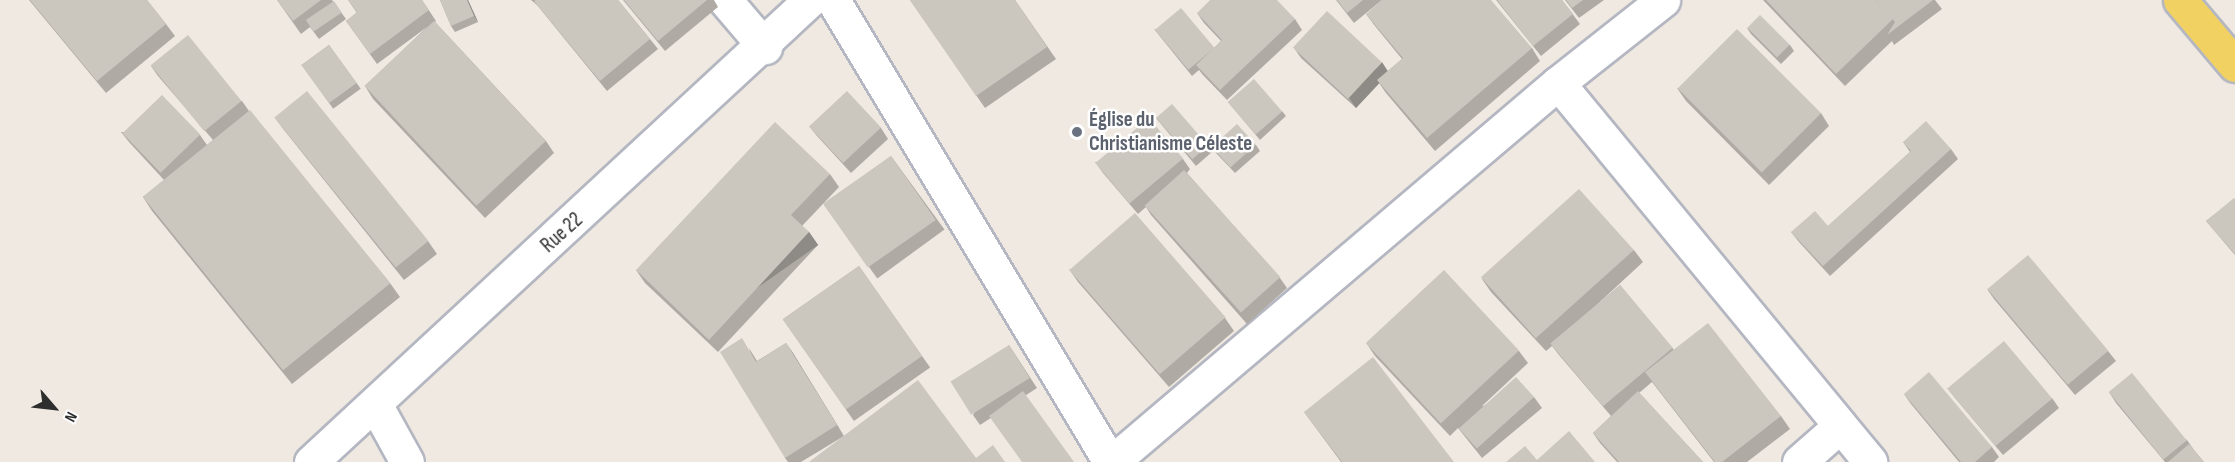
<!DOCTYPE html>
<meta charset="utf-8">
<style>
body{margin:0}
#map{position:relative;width:2235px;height:462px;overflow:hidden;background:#efe9e1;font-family:"Sofia Sans Condensed",sans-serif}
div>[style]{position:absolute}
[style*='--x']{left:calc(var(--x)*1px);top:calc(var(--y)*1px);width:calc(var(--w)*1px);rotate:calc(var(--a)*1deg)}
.roads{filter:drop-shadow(2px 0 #b4b7c1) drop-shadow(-2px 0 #b4b7c1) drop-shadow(0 2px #b4b7c1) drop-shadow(0 -2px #b4b7c1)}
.minor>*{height:33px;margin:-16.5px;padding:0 16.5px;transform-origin:16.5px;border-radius:16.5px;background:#fff}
.major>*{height:33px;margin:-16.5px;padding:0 16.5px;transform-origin:16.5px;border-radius:16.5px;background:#f2d163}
.wall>*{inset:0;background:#afaba4;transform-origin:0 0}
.shaded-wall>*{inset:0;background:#8e8b86;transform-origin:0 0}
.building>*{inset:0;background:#cbc7bf;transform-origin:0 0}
.dots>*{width:16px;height:16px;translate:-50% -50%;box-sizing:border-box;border:3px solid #fff;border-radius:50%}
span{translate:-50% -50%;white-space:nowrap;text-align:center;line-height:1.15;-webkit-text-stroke:5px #fff;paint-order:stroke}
.worship-label{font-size:21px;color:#5b616d;font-weight:700}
.left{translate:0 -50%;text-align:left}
.street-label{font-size:21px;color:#2e2e2e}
.north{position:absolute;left:24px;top:378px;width:60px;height:60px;-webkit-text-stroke:4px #fff;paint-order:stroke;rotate:118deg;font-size:16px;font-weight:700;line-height:24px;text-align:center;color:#2e2e2e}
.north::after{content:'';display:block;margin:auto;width:21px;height:27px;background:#2e2e2e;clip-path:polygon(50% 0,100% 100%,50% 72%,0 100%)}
</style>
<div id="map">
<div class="roads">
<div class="minor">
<i style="--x:725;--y:0;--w:62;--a:49.6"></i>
<i style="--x:833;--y:0;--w:539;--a:59.05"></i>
<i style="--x:1558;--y:83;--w:491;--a:50.5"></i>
<i style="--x:375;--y:404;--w:66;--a:61.1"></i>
<i style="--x:311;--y:462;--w:680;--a:-42.8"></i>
<i style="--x:1112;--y:462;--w:585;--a:-40.36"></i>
<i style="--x:1558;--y:83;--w:134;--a:-38.3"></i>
<i style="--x:1799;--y:462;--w:55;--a:-41.3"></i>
</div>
<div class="major">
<i style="--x:2180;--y:0;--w:85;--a:49.8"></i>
</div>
</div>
<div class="wall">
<i style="clip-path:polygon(29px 0,147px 0,166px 24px,175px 36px,106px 93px)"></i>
<i style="clip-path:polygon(277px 0,332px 0,346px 19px,319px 39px,310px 27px,301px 34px)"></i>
<i style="clip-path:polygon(348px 0,422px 0,436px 21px,435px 22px,546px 141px,554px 153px,485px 218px,373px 99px,365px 86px,427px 27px,377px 64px,346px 21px,357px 13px)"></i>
<i style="clip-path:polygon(440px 0,468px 0,478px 22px,455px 32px,451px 26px)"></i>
<i style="clip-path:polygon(531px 0,618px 0,650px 39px,658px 49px,607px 91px,537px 5px)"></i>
<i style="clip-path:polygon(623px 0,714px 0,718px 7px,665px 51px)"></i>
<i style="clip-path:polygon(910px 0,1015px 0,1056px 59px,985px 108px)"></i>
<i style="clip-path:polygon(1336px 0,1382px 0,1354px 23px)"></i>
<i style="clip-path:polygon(1496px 0,1562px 0,1580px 24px,1541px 56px)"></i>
<i style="clip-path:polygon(1565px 0,1604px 0,1579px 18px)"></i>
<i style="clip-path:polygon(1763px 0,1935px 0,1942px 9px,1894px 45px,1892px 41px,1845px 86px)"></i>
<i style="clip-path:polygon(1197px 13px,1295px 19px,1302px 30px,1227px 100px,1203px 75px,1199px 70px,1192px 76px,1154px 29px,1214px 48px,1221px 41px,1204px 23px)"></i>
<i style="clip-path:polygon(1366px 14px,1532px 48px,1540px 61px,1435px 151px,1386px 93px,1379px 83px,1356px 108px,1301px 58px,1294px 48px,1388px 71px,1402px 59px,1375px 26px)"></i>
<i style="clip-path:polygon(1747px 28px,1790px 45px,1794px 51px,1781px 64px,1751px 34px)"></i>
<i style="left:329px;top:45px;width:54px;height:34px;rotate:54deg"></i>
<i style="clip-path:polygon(151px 66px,242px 101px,249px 111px,390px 283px,400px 297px,292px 384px,152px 211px,143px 197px,164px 180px,129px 142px,121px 132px,200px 135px,207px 145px,213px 140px,158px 76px)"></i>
<i style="clip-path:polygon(1677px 88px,1821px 113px,1829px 126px,1769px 185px,1686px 101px)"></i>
<i style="clip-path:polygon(1228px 102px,1282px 111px,1286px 116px,1260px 140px)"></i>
<i style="clip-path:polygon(275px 118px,428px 241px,437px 254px,404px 280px,284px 130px)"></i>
<i style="clip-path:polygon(1156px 118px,1208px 146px,1212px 152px,1196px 166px)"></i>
<i style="clip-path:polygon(809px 126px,881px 128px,888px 139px,851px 173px,817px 136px)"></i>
<i style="clip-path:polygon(1903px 142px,1951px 149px,1958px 159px,1830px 276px,1799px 242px,1791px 232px,1828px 226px,1910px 152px)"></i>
<i style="clip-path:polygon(1256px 145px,1260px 151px,1235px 173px,1216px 153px,1212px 147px)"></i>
<i style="left:891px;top:156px;width:91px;height:83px;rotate:54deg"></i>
<i style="clip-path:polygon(1183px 159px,1190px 169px,1187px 173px,1280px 278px,1287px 288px,1247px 324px,1151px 215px,1146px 207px,1138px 214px,1103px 173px,1095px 162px)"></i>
<i style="clip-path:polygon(830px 174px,839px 187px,802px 226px,809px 232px,818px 245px,718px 352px,645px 283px,636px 270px)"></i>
<i style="clip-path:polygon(2235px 199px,2235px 255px,2206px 221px)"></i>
<i style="clip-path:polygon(1634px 250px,1643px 262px,1589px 312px,1620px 285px,1674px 350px,1781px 416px,1790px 429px,1747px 462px,1714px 462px,1652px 382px,1639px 393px,1703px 462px,1617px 462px,1600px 443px,1593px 433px,1611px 416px,1559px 355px,1552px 346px,1546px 351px,1491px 292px,1482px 279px)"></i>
<i style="left:859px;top:266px;width:124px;height:93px;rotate:55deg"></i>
<i style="clip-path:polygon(1069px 269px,1225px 318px,1234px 331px,1169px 387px,1078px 282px)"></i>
<i style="clip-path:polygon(1987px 289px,2108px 351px,2116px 361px,2075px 395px,1994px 299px)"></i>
<i style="clip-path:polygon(786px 343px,844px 436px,801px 462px,788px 462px,785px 458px,749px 348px,757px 361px)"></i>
<i style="clip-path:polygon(1367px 344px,1519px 351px,1528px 363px,1482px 406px,1534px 397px,1542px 408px,1482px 458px,1458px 428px,1450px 436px,1375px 356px)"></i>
<i style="clip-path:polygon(1009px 345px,1037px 388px,980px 425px,973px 415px)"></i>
<i style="clip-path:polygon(1947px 388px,2052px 398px,2059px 408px,2003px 455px,1955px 398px)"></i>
<i style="clip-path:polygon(2109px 392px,2187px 440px,2194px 450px,2204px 462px,2165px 462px,2116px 403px)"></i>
<i style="clip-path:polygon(1904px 394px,1992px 447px,1999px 457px,1994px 462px,1959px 462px,1911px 404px)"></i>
<i style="clip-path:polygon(1304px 412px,1454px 462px,1341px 462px)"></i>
</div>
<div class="shaded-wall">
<i style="clip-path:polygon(467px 0,468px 0,478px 22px,474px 16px)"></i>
<i style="clip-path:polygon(1382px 62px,1389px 73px,1356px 108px,1349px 98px)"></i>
<i style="left:809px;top:232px;width:16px;height:147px;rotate:55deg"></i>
<i style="clip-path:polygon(786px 343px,793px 353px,844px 436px,837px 425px)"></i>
</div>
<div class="building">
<i style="clip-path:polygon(30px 0,147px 0,166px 24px,97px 81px)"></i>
<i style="clip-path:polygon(277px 0,321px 0,293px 21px)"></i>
<i style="clip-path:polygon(348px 0,422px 0,429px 10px,370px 54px,346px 21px,357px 12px)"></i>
<i style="clip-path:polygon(440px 0,467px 0,474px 16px,451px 26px)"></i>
<i style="clip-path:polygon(536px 0,618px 0,650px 39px,600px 81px,534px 1px)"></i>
<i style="clip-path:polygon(624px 0,707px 0,658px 41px)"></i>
<i style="clip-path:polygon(910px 0,1015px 0,1047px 47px,976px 96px)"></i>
<i style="clip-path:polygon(1210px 0,1277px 0,1295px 19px,1220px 90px,1196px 65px,1222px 40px,1197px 13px)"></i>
<i style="clip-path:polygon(1337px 0,1363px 0,1347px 13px)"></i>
<i style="clip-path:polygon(1382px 0,1491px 0,1532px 48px,1427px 138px,1377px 80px,1403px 58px,1366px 14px)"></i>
<i style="clip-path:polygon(1497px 0,1562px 0,1573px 14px,1533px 46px)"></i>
<i style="clip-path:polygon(1566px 0,1583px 0,1572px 8px)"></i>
<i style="clip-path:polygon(1766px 0,1875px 0,1893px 19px,1836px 74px)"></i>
<i style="clip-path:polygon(1875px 0,1933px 0,1887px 35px,1895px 22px)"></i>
<i style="left:334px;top:1px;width:14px;height:34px;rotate:56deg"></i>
<i style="left:1181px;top:8px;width:52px;height:34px;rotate:50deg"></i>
<i style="left:1327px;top:11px;width:75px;height:50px;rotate:43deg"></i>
<i style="left:1760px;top:15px;width:42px;height:18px;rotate:45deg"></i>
<i style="left:434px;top:21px;width:164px;height:95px;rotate:47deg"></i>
<i style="left:1737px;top:29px;width:119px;height:84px;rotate:45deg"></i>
<i style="left:188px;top:35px;width:85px;height:48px;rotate:51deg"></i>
<i style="left:329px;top:45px;width:47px;height:34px;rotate:54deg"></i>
<i style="left:1254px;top:79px;width:43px;height:35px;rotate:49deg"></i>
<i style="left:307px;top:91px;width:193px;height:42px;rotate:51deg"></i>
<i style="left:847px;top:91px;width:50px;height:52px;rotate:47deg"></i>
<i style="left:162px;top:95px;width:55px;height:55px;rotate:46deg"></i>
<i style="left:1172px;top:104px;width:55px;height:21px;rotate:49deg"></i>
<i style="left:250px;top:110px;width:223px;height:138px;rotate:51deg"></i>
<i style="left:1149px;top:118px;width:53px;height:70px;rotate:50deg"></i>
<i style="clip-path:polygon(1926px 121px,1951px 149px,1823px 266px,1791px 232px,1815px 211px,1828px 226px,1911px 151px,1903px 142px)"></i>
<i style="clip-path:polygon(775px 122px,830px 174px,791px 215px,809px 232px,709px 340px,636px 270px)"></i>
<i style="left:1237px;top:124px;width:28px;height:34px;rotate:48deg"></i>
<i style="left:891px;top:156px;width:78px;height:83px;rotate:55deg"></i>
<i style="left:1184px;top:170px;width:144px;height:53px;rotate:48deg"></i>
<i style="left:1579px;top:189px;width:82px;height:132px;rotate:48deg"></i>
<i style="clip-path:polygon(2234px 198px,2235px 199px,2235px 254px,2206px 221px)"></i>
<i style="left:1135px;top:213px;width:138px;height:87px;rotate:49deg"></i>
<i style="left:2028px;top:255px;width:125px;height:53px;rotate:50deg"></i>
<i style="left:859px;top:266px;width:110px;height:93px;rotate:55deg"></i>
<i style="left:1444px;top:270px;width:110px;height:107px;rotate:47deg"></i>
<i style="left:1620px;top:285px;width:82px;height:91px;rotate:50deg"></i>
<i style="clip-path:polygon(1708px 323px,1781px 416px,1722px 462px,1715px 462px,1645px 372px)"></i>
<i style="clip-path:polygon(742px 338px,756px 362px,786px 343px,837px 425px,785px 458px,720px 352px)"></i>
<i style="left:2004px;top:341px;width:75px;height:74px;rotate:50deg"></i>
<i style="left:1009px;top:345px;width:39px;height:69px;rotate:58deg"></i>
<i style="clip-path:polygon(1373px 357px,1454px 462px,1342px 462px,1304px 412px)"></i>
<i style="clip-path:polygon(1929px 372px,1992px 447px,1975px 462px,1961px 462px,1904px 394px)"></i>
<i style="left:2132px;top:373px;width:87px;height:30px;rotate:51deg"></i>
<i style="left:1516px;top:377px;width:27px;height:77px;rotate:48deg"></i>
<i style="clip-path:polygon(918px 380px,976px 458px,993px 445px,1005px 462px,809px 462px)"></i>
<i style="clip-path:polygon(1023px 391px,1074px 462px,1022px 462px,989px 416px)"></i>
<i style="clip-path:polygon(1638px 391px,1703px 462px,1619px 462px,1593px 433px)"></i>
<i style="clip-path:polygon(1569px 431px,1595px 462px,1506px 462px,1525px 446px,1537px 460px)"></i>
<i style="clip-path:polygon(2189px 444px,2204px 462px,2168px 462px)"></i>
</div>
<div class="dots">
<i style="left:1077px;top:132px;background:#6b7280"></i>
</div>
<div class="worship-label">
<span class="left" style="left:1089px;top:132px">Église du<br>Christianisme Céleste</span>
</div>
<div class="street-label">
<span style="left:562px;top:233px;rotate:-42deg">Rue 22</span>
</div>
<div class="north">N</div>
</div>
